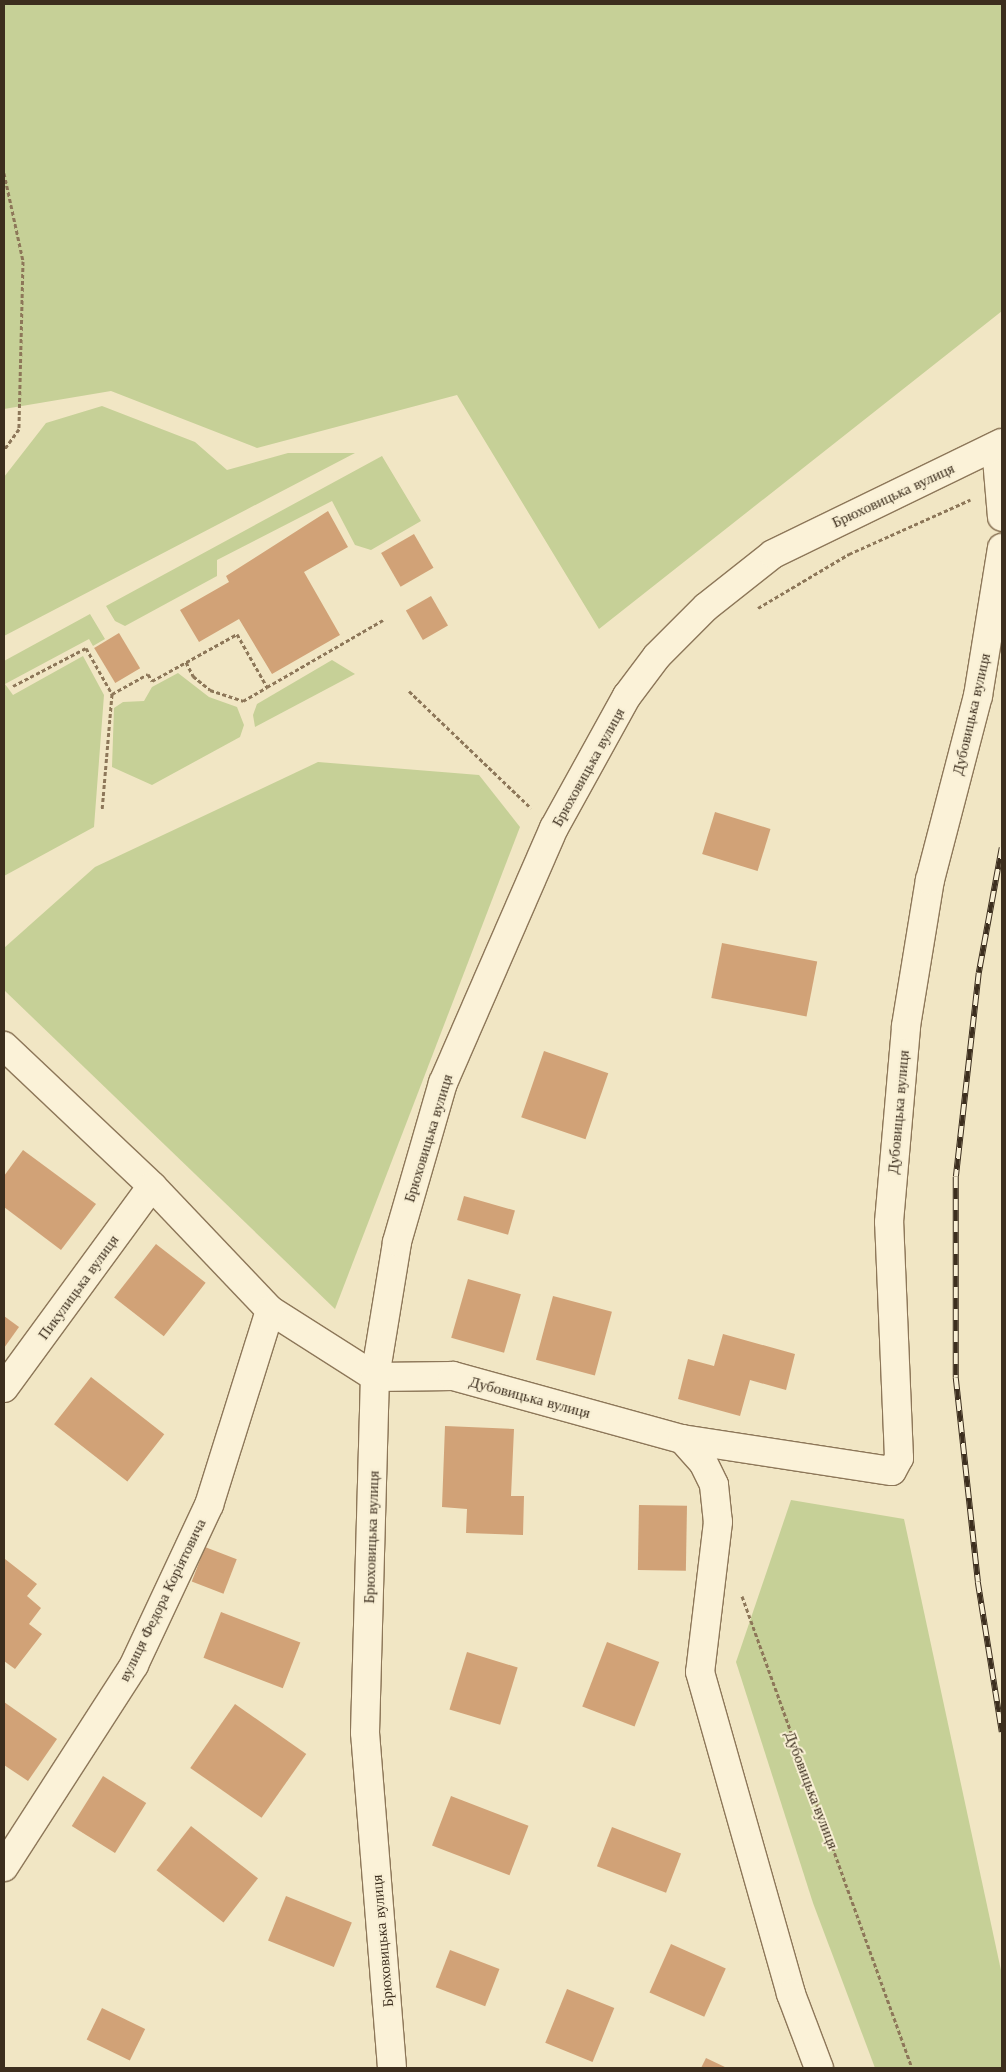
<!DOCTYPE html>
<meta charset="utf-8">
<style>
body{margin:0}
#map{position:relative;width:1006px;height:2072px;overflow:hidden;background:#f1e6c4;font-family:"Libre Baskerville",serif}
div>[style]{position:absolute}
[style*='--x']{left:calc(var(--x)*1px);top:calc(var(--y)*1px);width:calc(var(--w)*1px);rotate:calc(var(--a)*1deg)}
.green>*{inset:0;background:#c6d097}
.building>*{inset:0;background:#d1a277;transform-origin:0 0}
.path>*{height:3px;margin-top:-1.5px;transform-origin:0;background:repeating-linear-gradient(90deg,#8d7759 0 4px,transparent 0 6.5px)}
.roads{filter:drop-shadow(1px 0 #8d7759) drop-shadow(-1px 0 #8d7759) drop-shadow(0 1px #8d7759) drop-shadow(0 -1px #8d7759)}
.street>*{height:28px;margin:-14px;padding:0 14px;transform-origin:14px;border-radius:14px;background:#fbf2d8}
.secondary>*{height:28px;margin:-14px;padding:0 14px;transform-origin:14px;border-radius:14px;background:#fbf2d8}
.rail>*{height:5.5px;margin-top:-2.75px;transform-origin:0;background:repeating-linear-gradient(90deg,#f8efd4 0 11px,#3c2e1e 0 22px);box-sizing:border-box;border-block:1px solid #3c2e1e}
span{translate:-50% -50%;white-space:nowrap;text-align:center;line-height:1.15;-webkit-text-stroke:4px #f8efd4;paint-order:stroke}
.street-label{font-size:15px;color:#3c2e1e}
.frame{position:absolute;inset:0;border:5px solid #3c2e1e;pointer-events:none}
</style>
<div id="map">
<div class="green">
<i style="clip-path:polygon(4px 4px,1002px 4px,1002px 311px,599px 629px,457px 395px,257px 448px,111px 391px,4px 409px)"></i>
<i style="clip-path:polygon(102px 406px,195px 442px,227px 470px,288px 453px,355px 453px,4px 636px,4px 477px,46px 423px)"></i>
<i style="clip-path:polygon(382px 456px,421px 521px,371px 550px,355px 545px,332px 501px,217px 560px,217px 576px,125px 626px,115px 621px,106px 606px)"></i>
<i style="clip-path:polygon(90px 614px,105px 639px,93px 646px,89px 639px,5px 684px,13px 695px,83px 656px,104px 695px,94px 827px,4px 876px,4px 661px)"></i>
<i style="clip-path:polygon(332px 660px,355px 674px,255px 727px,253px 715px,257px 704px)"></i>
<i style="clip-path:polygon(178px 673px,209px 697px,237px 707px,244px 725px,240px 737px,152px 785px,112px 767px,114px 708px,123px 702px,144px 701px,152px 687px)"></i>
<i style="clip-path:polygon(318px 762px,479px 775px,520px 827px,335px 1309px,4px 990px,4px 948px,95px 867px)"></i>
<i style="clip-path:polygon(791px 1500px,904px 1519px,1002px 1975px,1002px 2068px,875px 2068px,813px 1903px,736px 1662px)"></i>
</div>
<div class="building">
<i style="clip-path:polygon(328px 511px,348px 547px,304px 572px,340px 635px,272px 674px,239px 619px,199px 642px,180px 610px,229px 582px,226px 576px)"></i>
<i style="left:414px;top:534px;width:39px;height:38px;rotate:60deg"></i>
<i style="left:431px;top:596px;width:34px;height:29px;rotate:60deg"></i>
<i style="left:119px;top:633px;width:41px;height:29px;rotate:59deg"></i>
<i style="left:715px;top:812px;width:58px;height:44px;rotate:17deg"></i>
<i style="left:722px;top:943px;width:97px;height:56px;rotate:11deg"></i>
<i style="left:544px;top:1051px;width:68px;height:70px;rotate:19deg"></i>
<i style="clip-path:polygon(23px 1150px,96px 1204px,61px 1250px,4px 1207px,4px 1176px)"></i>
<i style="left:464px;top:1196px;width:53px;height:25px;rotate:16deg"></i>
<i style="left:156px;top:1244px;width:63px;height:68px;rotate:38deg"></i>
<i style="left:468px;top:1279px;width:55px;height:61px;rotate:16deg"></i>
<i style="left:553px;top:1296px;width:61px;height:66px;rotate:15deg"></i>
<i style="clip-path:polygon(4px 1316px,19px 1327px,4px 1348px)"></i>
<i style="clip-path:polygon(723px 1334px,795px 1354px,786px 1390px,750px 1380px,740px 1416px,678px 1399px,688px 1359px,714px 1366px)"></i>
<i style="left:91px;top:1377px;width:93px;height:60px;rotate:38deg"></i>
<i style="clip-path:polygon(445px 1426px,514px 1429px,511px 1496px,524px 1496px,523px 1535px,466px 1533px,467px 1509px,442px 1507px)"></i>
<i style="left:639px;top:1505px;width:48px;height:65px;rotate:1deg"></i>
<i style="left:205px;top:1547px;width:34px;height:37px;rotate:21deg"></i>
<i style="clip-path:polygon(5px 1559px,37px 1584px,27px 1596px,41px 1608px,29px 1624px,42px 1634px,15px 1669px,4px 1661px)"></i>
<i style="left:221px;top:1612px;width:85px;height:49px;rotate:21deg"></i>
<i style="left:607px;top:1642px;width:56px;height:69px;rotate:21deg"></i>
<i style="left:467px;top:1652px;width:53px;height:60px;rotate:17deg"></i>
<i style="clip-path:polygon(4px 1702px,57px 1739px,28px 1781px,4px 1765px)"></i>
<i style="left:235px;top:1704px;width:87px;height:78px;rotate:35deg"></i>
<i style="left:103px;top:1776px;width:51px;height:59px;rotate:32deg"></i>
<i style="left:451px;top:1796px;width:83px;height:53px;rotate:21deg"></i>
<i style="left:191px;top:1826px;width:85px;height:56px;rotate:38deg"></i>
<i style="left:612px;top:1827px;width:74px;height:42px;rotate:21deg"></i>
<i style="left:286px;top:1896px;width:71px;height:48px;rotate:22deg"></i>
<i style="left:671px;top:1944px;width:60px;height:53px;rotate:24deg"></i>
<i style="left:450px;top:1950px;width:53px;height:40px;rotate:21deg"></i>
<i style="left:567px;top:1989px;width:51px;height:58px;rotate:22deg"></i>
<i style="left:102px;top:2008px;width:48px;height:35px;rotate:26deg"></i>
<i style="clip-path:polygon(706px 2058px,727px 2068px,701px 2068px)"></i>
</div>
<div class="path">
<i style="--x:4;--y:173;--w:90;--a:77.8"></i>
<i style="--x:23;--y:261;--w:168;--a:91.4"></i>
<i style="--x:19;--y:429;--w:26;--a:126"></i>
<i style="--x:758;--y:608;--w:106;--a:-30.7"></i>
<i style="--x:849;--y:554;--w:133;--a:-24.1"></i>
<i style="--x:186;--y:662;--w:16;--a:63"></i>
<i style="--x:193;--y:676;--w:22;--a:39"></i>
<i style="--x:210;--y:690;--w:35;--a:18"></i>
<i style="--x:243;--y:701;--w:28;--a:-30"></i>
<i style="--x:13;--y:686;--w:82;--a:-27.5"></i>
<i style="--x:86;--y:648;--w:53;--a:60.5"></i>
<i style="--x:112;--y:694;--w:116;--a:94.9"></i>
<i style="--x:409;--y:691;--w:169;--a:43.8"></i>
<i style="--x:112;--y:694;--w:41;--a:-29.1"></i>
<i style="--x:148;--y:674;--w:8;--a:60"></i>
<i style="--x:152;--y:681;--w:97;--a:-28.9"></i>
<i style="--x:237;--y:634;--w:61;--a:60.5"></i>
<i style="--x:267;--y:687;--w:134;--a:-30"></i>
<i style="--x:742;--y:1596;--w:502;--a:70.19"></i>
</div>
<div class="roads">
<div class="street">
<i style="--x:996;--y:447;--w:70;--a:85.1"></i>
<i style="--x:4;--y:1046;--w:204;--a:43.4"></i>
<i style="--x:152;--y:1186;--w:171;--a:46.4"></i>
<i style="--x:270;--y:1310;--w:125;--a:32.5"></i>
<i style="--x:375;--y:1377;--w:78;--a:-0.7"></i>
<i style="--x:453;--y:1376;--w:238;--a:15.4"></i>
<i style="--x:682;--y:1439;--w:212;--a:8.7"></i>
<i style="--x:892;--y:1471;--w:15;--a:-62"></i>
<i style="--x:899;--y:1458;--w:236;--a:-92.4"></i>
<i style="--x:889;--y:1222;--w:197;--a:-85"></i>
<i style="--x:906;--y:1026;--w:148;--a:-80.7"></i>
<i style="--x:930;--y:880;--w:190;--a:-75.4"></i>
<i style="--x:978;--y:696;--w:150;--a:-80.8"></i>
<i style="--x:4;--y:1388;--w:250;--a:-53.8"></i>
<i style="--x:682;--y:1439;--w:31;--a:48"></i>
<i style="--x:703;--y:1462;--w:25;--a:64"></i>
<i style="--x:714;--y:1485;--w:37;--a:84"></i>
<i style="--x:718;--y:1522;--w:151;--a:96.8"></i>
<i style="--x:700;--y:1672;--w:335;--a:74.2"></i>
<i style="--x:791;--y:1994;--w:79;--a:69.3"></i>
<i style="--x:4;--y:1867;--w:240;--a:-57.2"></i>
<i style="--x:134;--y:1665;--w:177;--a:-64.9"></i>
<i style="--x:209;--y:1505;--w:204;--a:-72.6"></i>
</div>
<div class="secondary">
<i style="--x:392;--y:2068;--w:336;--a:-94.6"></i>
<i style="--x:365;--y:1733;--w:356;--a:-88.4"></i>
<i style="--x:375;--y:1377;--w:137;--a:-80.7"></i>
<i style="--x:397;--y:1242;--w:166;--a:-73.9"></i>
<i style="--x:443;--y:1083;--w:278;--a:-66.5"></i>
<i style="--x:554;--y:828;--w:151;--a:-61.1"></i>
<i style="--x:627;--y:696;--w:50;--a:-53.1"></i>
<i style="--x:657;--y:656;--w:69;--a:-45"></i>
<i style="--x:706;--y:607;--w:85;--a:-38.3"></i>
<i style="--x:773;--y:554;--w:254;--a:-25.9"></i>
</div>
</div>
<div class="rail">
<i style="--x:1002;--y:848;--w:127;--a:100.4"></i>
<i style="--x:979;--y:973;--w:205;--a:96.4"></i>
<i style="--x:956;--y:1177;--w:201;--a:90"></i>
<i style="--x:956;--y:1378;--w:205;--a:83.8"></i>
<i style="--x:978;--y:1582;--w:152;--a:80.9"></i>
</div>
<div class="street-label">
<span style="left:893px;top:495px;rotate:-25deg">Брюховицька вулиця</span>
<span style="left:971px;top:714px;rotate:-77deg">Дубовицька вулиця</span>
<span style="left:588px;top:767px;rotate:-61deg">Брюховицька вулиця</span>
<span style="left:898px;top:1112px;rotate:-85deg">Дубовицька вулиця</span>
<span style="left:428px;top:1138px;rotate:-73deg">Брюховицька вулиця</span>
<span style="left:78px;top:1287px;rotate:-54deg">Пикулицька вулиця</span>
<span style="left:530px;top:1397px;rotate:15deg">Дубовицька вулиця</span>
<span style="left:371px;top:1537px;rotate:-88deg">Брюховицька вулиця</span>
<span style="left:162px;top:1600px;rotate:-64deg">вулиця Федора Коріятовича</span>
<span style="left:812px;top:1790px;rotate:69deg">Дубовицька вулиця</span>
<span style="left:382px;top:1941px;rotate:-95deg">Брюховицька вулиця</span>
</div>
<div class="frame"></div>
</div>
